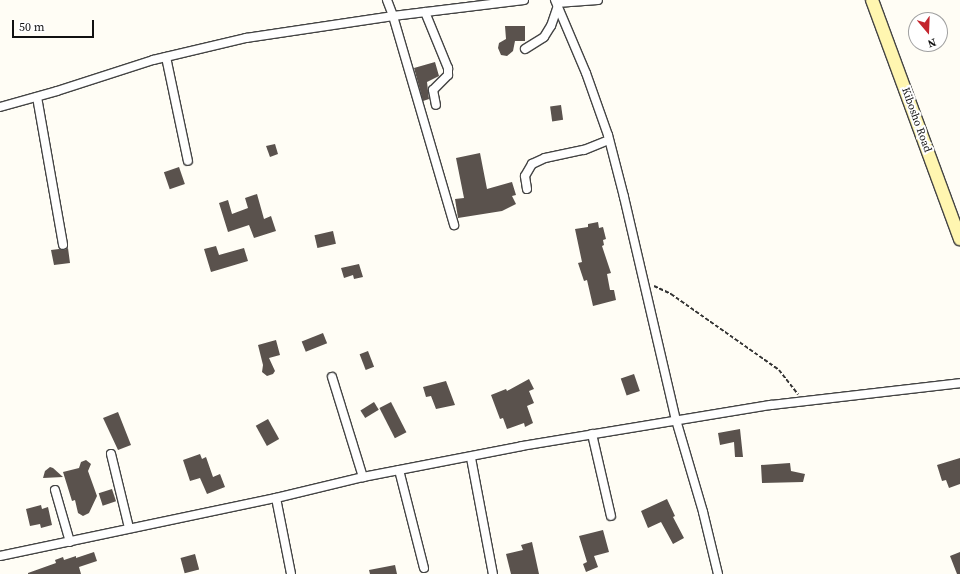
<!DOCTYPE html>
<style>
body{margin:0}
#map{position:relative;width:960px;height:574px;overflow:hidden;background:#fffdf5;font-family:"Source Serif 4",serif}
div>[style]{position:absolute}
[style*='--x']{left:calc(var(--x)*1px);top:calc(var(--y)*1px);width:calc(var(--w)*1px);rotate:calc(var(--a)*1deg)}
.building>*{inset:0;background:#5a524d;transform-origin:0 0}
.path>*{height:2px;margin-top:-1px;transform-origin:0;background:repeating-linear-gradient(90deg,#333 0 4px,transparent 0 6px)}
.roads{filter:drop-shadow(1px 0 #444) drop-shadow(-1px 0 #444) drop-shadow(0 1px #444) drop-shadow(0 -1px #444)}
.street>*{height:8px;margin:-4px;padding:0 4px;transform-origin:4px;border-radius:4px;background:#fff}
.secondary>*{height:12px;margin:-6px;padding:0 6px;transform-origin:6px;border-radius:6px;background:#fff6b0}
span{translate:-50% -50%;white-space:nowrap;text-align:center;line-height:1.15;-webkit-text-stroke:4px #fff;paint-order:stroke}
.street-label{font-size:11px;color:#111}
.north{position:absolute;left:908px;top:12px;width:40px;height:40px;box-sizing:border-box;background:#fff;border:1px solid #a0a0a0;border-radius:50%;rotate:161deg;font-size:11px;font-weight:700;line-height:16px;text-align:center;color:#111}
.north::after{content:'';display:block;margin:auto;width:14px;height:18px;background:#c4262e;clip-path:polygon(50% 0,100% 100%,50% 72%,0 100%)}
.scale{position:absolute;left:12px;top:20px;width:82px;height:18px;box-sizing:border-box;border:2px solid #111;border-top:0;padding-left:5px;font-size:12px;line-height:14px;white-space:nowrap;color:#111;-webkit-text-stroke:3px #fff;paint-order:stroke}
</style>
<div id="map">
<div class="building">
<i style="clip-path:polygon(505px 26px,525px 26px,525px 41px,515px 41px,513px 51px,507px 56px,501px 55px,498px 48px,499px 43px,506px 39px)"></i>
<i style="clip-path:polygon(435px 62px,439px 76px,427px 82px,429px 99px,423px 101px,414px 68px)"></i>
<i style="left:561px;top:105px;width:15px;height:11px;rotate:82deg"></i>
<i style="clip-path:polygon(275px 144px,278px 154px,270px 157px,266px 146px)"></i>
<i style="clip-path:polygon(480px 153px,487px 189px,512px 182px,516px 195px,512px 196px,516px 204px,502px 211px,458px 218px,455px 199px,464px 198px,456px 158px)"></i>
<i style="left:179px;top:167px;width:18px;height:16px;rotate:71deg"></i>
<i style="clip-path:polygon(257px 194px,264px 219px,271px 216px,276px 231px,254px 238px,249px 225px,228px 232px,219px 203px,228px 200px,232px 214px,248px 208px,245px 198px)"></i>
<i style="clip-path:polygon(598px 222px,599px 228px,603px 227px,606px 239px,603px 240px,604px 245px,602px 246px,611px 273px,607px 274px,610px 290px,614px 290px,616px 300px,593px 306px,587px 280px,584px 281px,578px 263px,582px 262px,575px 229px,588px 227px,588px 224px)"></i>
<i style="left:333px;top:231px;width:13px;height:19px;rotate:77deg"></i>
<i style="clip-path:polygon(216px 246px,219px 255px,244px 248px,248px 261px,211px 272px,204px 249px)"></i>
<i style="clip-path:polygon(68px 248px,70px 263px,54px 265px,51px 250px,59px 249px,64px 250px)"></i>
<i style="clip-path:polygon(359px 264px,363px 277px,354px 279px,353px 275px,344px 278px,341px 268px)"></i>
<i style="left:323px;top:333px;width:11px;height:23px;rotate:68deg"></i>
<i style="clip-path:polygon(276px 340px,280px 355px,269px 358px,275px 371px,273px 374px,267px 376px,262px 372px,263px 365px,258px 345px)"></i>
<i style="left:368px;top:351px;width:17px;height:9px;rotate:69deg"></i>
<i style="left:634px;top:374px;width:18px;height:14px;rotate:71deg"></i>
<i style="clip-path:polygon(529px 379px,534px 389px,529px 391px,534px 403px,527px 406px,533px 423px,525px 427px,524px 423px,507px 429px,503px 418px,500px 419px,491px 395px,506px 389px,507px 391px)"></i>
<i style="clip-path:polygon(446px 381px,455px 405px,436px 409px,431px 396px,426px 397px,423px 387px)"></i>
<i style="left:374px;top:402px;width:9px;height:16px;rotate:58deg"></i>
<i style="left:391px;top:402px;width:34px;height:13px;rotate:63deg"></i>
<i style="clip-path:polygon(118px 412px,131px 445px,118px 450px,103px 418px)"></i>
<i style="left:268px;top:419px;width:23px;height:14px;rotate:61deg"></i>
<i style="clip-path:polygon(740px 429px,743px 457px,735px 457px,734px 442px,720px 445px,718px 433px)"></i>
<i style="clip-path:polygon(200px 454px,202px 459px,206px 457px,213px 477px,220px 474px,225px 487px,207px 494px,200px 478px,190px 481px,183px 460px)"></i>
<i style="clip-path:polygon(960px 458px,960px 484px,949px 488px,946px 480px,942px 481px,937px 465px)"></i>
<i style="clip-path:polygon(86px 460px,91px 464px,88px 471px,97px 496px,89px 513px,83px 516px,78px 513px,75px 500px,72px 501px,63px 472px,79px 468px,81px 462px)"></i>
<i style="clip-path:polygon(790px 463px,791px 471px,805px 474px,803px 482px,762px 483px,761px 465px)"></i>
<i style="clip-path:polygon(50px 467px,53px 468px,63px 477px,43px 478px,45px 471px)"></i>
<i style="left:112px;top:489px;width:13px;height:14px;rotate:72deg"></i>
<i style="clip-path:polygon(667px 499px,675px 516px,673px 517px,684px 538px,673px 544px,661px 522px,648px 528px,641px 511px)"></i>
<i style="clip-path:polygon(41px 505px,42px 509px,48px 507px,52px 525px,41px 528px,40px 524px,30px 526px,26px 509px)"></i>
<i style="clip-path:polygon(603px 530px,609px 552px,594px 556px,598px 567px,586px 572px,583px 564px,587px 562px,579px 536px)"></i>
<i style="clip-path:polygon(532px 542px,539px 574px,511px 574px,506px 554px,523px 550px,521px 545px)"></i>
<i style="clip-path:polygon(94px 552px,97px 561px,79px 567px,81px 574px,28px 574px,28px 573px,56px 563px,55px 560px,63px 557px,64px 560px,76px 556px,76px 558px)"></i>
<i style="clip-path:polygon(960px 552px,960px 574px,957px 574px,950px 556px)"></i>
<i style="left:195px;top:554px;width:16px;height:15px;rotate:75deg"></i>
<i style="clip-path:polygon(395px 565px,397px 574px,370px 574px,369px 570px)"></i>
</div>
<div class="path">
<i style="--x:654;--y:286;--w:19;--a:25"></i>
<i style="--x:671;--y:294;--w:132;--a:35.1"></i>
<i style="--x:779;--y:370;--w:31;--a:52"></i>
</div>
<div class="roads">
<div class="street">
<i style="--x:387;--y:0;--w:17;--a:69"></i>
<i style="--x:393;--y:16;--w:218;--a:73.7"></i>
<i style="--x:555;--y:0;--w:79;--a:67"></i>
<i style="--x:586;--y:73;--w:66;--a:70.5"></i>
<i style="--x:608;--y:135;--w:64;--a:75.5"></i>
<i style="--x:624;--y:197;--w:229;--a:76.9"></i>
<i style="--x:676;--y:420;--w:96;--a:73.6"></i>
<i style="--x:703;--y:512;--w:64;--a:76.4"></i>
<i style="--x:557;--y:3;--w:41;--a:-4.2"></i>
<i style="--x:425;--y:12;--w:61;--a:67.7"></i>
<i style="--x:448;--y:68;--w:7;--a:90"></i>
<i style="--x:448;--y:75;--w:21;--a:135"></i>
<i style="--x:433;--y:90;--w:15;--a:79"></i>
<i style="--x:525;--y:49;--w:22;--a:-32"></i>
<i style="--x:544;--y:37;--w:13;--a:-58"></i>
<i style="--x:551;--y:26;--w:21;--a:-71"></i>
<i style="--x:166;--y:57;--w:106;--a:78.1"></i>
<i style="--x:37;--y:97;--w:150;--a:80"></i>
<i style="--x:0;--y:107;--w:59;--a:-15.7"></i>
<i style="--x:57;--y:91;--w:101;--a:-17.9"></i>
<i style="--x:153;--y:60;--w:96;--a:-13.3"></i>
<i style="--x:246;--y:38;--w:149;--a:-8.5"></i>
<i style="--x:393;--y:16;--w:132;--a:-7"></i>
<i style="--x:527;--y:189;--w:13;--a:-99"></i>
<i style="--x:525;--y:176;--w:14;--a:-60"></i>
<i style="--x:532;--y:164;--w:14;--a:-25"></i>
<i style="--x:545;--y:158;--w:40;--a:-12"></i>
<i style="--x:584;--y:150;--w:27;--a:-22"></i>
<i style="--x:332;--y:377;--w:105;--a:72.8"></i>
<i style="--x:592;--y:434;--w:84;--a:77"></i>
<i style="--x:111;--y:454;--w:76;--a:76.3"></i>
<i style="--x:471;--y:458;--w:118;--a:79.3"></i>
<i style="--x:399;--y:470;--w:101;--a:75.7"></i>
<i style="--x:55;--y:490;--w:54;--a:73.9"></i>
<i style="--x:276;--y:498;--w:77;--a:78.8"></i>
<i style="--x:0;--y:556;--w:282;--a:-11.9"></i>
<i style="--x:276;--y:498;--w:89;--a:-13.6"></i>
<i style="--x:363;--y:477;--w:162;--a:-11"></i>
<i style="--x:522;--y:446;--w:252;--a:-9.4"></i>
<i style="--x:771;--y:405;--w:190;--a:-6.6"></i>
</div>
<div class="secondary">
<i style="--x:872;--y:0;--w:255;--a:69.8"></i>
</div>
</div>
<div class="street-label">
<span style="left:916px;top:120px;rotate:70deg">Kibosho Road</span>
</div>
<div class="north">N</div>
<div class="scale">50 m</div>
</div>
